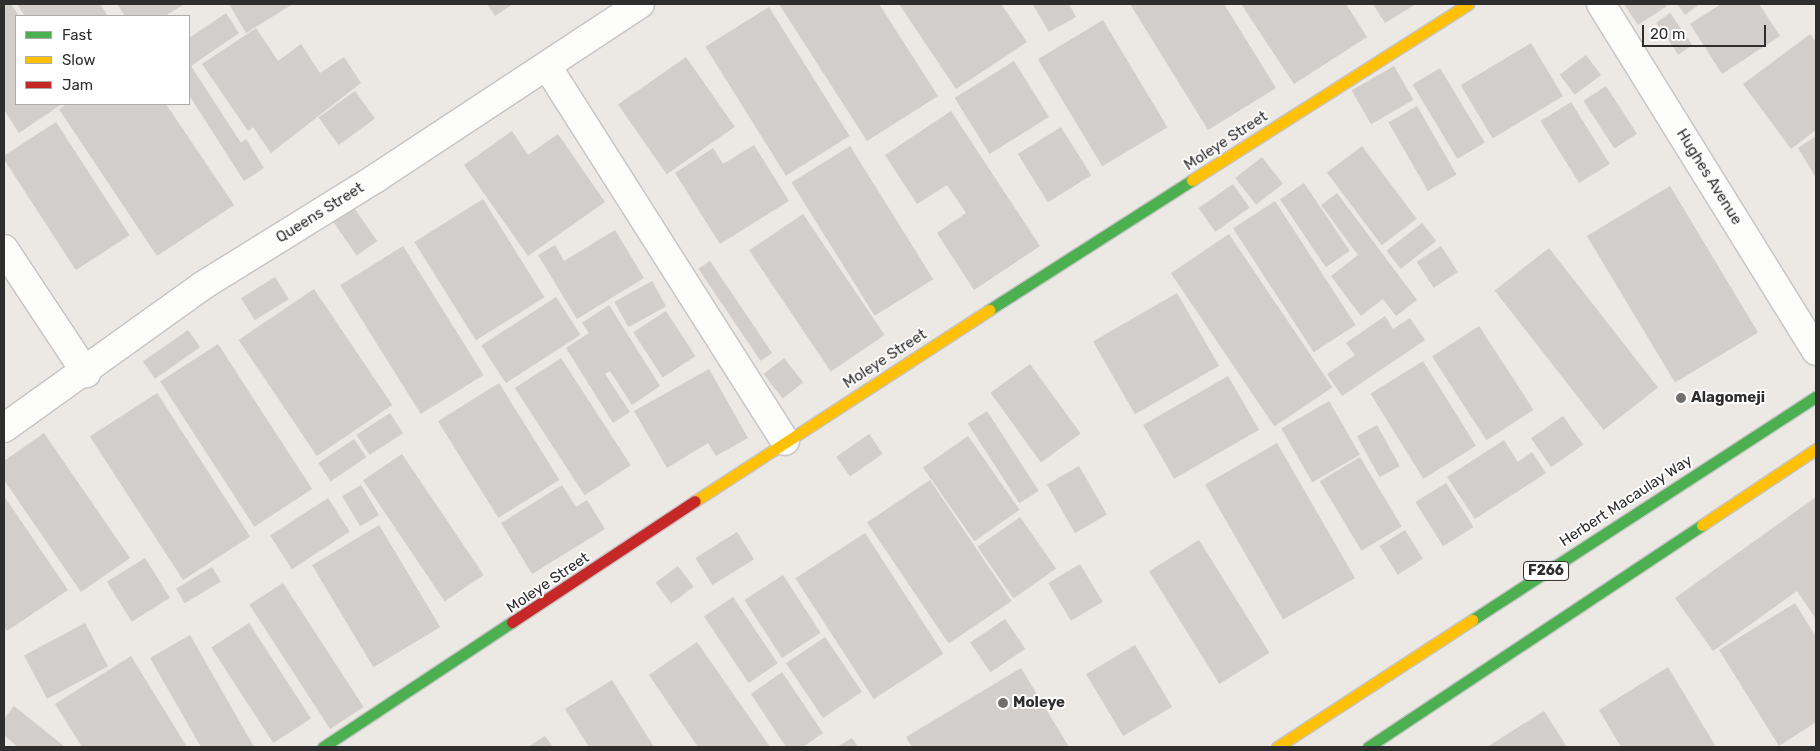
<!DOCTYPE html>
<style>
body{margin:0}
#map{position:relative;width:1820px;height:751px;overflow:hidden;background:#ece8e4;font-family:Rubik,sans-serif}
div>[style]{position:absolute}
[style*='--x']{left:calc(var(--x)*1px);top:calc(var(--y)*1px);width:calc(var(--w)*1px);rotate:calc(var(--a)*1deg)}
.building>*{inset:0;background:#d1cecb;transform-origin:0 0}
.roads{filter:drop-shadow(1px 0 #c5c4c5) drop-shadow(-1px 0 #c5c4c5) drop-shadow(0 1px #c5c4c5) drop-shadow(0 -1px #c5c4c5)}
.street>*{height:28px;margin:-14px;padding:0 14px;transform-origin:14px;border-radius:14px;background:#fcfcfb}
.fast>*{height:11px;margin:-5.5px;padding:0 5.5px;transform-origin:5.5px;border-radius:5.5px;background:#4caf50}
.slow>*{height:11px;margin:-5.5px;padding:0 5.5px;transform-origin:5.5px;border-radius:5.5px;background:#ffc107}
.jam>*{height:11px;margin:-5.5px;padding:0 5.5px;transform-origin:5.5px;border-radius:5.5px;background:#c62828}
.dots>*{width:14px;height:14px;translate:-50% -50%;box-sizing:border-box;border:2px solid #fff;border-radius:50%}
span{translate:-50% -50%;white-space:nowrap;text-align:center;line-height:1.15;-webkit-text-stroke:4px #fff;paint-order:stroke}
.shield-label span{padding:1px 4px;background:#fff;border:1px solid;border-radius:4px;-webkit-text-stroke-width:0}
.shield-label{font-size:14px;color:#2e2e2e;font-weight:700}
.street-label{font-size:15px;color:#2e2e2e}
.poi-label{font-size:15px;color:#2e2e2e;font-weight:700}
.left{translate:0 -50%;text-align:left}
.frame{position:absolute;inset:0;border:5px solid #2e2e2e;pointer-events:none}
.legend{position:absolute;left:15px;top:15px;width:175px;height:90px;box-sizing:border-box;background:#fff;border:1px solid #ababab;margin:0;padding:6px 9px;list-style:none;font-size:15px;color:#2e2e2e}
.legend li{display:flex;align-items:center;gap:10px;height:25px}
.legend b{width:25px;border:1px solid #ababab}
.scale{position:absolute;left:1642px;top:25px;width:124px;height:22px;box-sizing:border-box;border:2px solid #2e2e2e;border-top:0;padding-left:6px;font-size:15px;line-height:18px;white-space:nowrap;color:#2e2e2e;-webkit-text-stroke:4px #fff;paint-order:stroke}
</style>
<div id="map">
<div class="building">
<i style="clip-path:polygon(4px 4px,11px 4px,19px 16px,16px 104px,62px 104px,19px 133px,4px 110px)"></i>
<i style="clip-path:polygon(17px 4px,100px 4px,108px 16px,25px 16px)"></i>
<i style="clip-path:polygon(117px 4px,185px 4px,165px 16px,125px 16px)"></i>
<i style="clip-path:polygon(229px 4px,293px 4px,246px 33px)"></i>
<i style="clip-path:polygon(487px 4px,513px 4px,495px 16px)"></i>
<i style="clip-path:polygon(779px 4px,879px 4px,938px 96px,867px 141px)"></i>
<i style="clip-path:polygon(899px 4px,1001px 4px,1027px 42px,956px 89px)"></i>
<i style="clip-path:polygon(1069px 4px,1076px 17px,1049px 32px,1033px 5px)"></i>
<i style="clip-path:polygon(1130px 4px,1224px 4px,1276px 88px,1208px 130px)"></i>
<i style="clip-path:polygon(1241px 4px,1346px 4px,1367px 37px,1294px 84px)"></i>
<i style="clip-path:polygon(1373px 4px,1416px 4px,1385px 23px)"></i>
<i style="clip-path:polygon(1624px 4px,1665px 4px,1667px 6px,1638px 25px)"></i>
<i style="clip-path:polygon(1677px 4px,1700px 4px,1685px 15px)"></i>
<i style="clip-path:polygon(1721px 4px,1759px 4px,1780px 36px,1722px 74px,1690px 24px)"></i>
<i style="left:769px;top:7px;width:152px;height:75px;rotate:58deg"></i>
<i style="clip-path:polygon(226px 13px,239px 33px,191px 66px,241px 143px,246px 139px,264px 168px,244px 181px,189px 95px,189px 38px)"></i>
<i style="left:1670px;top:13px;width:39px;height:17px;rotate:55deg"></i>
<i style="left:1103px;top:20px;width:125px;height:76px;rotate:59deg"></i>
<i style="clip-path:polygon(256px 28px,278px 61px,301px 44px,320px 73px,344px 57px,361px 83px,271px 153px,253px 127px,248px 131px,202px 64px)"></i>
<i style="clip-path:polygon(1810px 34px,1816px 42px,1816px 130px,1791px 149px,1743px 84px)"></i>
<i style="left:1531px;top:43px;width:62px;height:82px;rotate:59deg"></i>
<i style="left:1586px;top:55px;width:25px;height:33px;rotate:53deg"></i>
<i style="left:686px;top:57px;width:85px;height:83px;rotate:55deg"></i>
<i style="left:1014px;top:61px;width:66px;height:70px;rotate:58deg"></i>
<i style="left:1394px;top:66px;width:39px;height:49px;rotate:60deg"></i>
<i style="left:1440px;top:68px;width:87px;height:32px;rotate:59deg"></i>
<i style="left:1606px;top:86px;width:57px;height:27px;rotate:57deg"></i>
<i style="left:355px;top:91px;width:34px;height:45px;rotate:54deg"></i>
<i style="left:1571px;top:102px;width:73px;height:36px;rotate:58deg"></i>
<i style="clip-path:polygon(67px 104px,166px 104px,234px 205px,157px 256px,59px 109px)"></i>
<i style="left:1417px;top:106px;width:79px;height:33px;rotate:60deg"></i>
<i style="clip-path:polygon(951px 111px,1040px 246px,974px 290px,937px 233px,966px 213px,947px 185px,917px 204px,885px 155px)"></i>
<i style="left:56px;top:122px;width:135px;height:64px;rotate:57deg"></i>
<i style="left:1061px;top:127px;width:57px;height:51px;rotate:58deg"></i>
<i style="clip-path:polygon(512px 131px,528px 155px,558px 134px,605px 202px,528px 256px,464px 165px)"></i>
<i style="clip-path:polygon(1816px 136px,1816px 178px,1798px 148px)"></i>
<i style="clip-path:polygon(754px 145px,789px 201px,720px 244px,675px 173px,713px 148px,723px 164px)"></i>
<i style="left:850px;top:146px;width:157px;height:69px;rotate:58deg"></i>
<i style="left:1362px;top:146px;width:91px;height:44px;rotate:53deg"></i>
<i style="left:1262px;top:157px;width:34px;height:34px;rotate:52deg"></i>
<i style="left:1304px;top:183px;width:82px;height:29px;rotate:56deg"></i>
<i style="left:1233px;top:184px;width:29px;height:42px;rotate:55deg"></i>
<i style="left:1670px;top:186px;width:171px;height:97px;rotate:59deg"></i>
<i style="clip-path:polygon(1337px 193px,1417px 300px,1396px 316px,1383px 299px,1361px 316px,1331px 276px,1358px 255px,1321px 205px)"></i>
<i style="left:483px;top:199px;width:116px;height:81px;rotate:58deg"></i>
<i style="left:1275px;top:201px;width:148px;height:50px;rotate:57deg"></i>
<i style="left:352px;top:205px;width:44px;height:25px;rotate:55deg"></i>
<i style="left:803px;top:214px;width:146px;height:65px;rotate:56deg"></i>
<i style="left:1422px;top:223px;width:23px;height:45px;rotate:52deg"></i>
<i style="clip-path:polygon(615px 230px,644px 278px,577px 319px,538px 255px,555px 245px,564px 261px)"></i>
<i style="left:1229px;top:234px;width:185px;height:70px;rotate:56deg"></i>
<i style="left:403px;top:246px;width:152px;height:74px;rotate:58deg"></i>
<i style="left:1441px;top:246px;width:31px;height:29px;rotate:57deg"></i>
<i style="left:1549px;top:248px;width:177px;height:69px;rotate:52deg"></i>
<i style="left:710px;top:261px;width:111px;height:14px;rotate:56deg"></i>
<i style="left:275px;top:277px;width:26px;height:40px;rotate:58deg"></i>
<i style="left:652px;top:281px;width:29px;height:43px;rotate:61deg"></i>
<i style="left:314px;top:289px;width:140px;height:91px;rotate:56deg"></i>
<i style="left:1177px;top:293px;width:84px;height:97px;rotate:60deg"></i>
<i style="left:556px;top:297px;width:45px;height:89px;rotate:57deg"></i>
<i style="clip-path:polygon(609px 305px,660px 386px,632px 405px,610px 371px,605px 374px,630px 412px,613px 423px,566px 348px,589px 333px,582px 323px)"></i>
<i style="left:666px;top:311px;width:54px;height:39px;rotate:57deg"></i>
<i style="clip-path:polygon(1385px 316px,1393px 329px,1410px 318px,1425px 340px,1342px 396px,1327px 374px,1355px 355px,1346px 343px)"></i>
<i style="left:1479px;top:326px;width:100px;height:56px;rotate:57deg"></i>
<i style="left:188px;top:330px;width:21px;height:55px;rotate:55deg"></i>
<i style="left:218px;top:344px;width:173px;height:69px;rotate:57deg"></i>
<i style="left:561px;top:358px;width:128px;height:55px;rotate:57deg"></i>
<i style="left:784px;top:358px;width:31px;height:26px;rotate:52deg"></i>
<i style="left:1423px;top:361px;width:100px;height:62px;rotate:58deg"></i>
<i style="left:1030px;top:364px;width:86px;height:49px;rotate:54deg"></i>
<i style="clip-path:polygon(709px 369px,748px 438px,716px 456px,708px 443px,667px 468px,634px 411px)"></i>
<i style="left:1228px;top:376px;width:62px;height:98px;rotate:60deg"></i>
<i style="left:499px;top:383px;width:114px;height:72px;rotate:58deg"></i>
<i style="left:157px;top:393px;width:171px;height:80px;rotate:57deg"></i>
<i style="left:1329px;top:401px;width:62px;height:55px;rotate:60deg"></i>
<i style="left:987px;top:411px;width:95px;height:23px;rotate:57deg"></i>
<i style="left:390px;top:413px;width:24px;height:40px;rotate:57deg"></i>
<i style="left:1563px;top:416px;width:35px;height:39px;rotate:55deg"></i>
<i style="left:1377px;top:425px;width:47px;height:23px;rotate:61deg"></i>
<i style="clip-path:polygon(44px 433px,130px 558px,81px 592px,4px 480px,4px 461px)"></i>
<i style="left:869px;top:434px;width:24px;height:40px;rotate:55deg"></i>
<i style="left:968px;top:436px;width:90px;height:55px;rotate:55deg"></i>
<i style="left:354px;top:439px;width:22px;height:43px;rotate:56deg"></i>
<i style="clip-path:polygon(1504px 440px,1518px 462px,1532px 452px,1546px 473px,1475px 519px,1447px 477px)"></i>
<i style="left:1277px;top:443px;width:156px;height:83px;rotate:60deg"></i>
<i style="left:402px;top:454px;width:146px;height:47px;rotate:56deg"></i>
<i style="left:1360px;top:457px;width:81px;height:47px;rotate:59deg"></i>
<i style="left:1079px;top:466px;width:56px;height:37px;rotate:60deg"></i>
<i style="left:930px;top:480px;width:146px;height:76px;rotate:56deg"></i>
<i style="left:1446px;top:483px;width:52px;height:36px;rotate:58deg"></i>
<i style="left:361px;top:485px;width:35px;height:22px;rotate:59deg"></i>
<i style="clip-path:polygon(562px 485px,576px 507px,587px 500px,605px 529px,532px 574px,501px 523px)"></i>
<i style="clip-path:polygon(4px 496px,68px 590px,7px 631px,4px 626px)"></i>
<i style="clip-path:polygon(1816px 497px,1816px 619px,1797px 591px,1713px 651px,1675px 598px)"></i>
<i style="left:328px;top:498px;width:40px;height:69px;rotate:57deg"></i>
<i style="left:1020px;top:517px;width:63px;height:52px;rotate:55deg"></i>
<i style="left:379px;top:525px;width:119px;height:78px;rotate:59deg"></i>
<i style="left:1405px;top:530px;width:34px;height:30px;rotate:58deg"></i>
<i style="left:737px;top:532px;width:32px;height:49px;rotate:58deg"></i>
<i style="left:865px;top:533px;width:144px;height:83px;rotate:57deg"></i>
<i style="left:1199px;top:540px;width:133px;height:59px;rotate:58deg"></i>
<i style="left:145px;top:558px;width:47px;height:45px;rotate:58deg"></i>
<i style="left:1080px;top:564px;width:44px;height:37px;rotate:59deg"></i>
<i style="left:678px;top:566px;width:26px;height:28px;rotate:53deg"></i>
<i style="left:212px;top:567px;width:17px;height:42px;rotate:59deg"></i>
<i style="left:783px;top:575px;width:69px;height:46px;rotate:57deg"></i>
<i style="left:283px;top:583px;width:148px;height:40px;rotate:57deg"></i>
<i style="left:733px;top:597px;width:80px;height:35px;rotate:56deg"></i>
<i style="clip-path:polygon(1795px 603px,1816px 637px,1816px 722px,1779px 746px,1719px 650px)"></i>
<i style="left:1005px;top:619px;width:36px;height:42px;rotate:56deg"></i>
<i style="left:85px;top:623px;width:49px;height:69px;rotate:62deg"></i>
<i style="left:249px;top:623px;width:114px;height:45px;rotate:57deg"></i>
<i style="clip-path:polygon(190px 635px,254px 747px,201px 747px,150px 658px)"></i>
<i style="left:825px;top:637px;width:66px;height:47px;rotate:56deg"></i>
<i style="clip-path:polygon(697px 642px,770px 747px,698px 747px,649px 675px)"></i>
<i style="left:1135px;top:645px;width:72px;height:57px;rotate:59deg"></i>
<i style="clip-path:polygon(131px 656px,187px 747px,82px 747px,55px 704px)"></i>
<i style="clip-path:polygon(1668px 667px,1716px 747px,1621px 747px,1599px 710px)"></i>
<i style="clip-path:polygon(1021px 668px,1069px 747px,912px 747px,906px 737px)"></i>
<i style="clip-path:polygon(782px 672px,823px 733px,803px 747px,786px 747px,751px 694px)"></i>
<i style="clip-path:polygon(612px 680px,654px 747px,589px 747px,565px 709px)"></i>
<i style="clip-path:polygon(14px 706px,65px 747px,18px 747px,4px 735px,4px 719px)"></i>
<i style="clip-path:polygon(1544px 711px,1567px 747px,1487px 747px)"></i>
<i style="clip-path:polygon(545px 736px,553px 747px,528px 747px)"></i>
<i style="clip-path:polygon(852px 738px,858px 747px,837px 747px)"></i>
</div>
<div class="roads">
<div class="street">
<i style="--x:1601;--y:4;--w:408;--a:58.2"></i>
<i style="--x:547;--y:66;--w:444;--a:57.6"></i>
<i style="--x:4;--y:249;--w:149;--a:56.5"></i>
<i style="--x:4;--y:428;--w:244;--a:-35.6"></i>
<i style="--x:202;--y:286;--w:205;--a:-31.8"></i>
<i style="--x:376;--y:178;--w:316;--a:-33.4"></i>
</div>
<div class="fast">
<i style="--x:989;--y:310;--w:241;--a:-32.6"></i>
<i style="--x:1472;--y:620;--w:410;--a:-33"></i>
<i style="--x:323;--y:747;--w:227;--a:-33.5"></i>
<i style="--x:1368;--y:747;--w:401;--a:-33.6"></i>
</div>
<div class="slow">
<i style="--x:1192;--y:180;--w:327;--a:-32.5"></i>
<i style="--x:695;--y:501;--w:351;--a:-33"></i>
<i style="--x:1702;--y:525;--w:137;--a:-33.7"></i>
<i style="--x:1277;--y:747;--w:233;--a:-33.1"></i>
</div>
<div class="jam">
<i style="--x:512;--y:622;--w:219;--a:-33.5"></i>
</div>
</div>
<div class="dots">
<i style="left:1681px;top:398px;background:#706f6e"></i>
<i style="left:1003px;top:703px;background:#706f6e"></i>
</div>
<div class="shield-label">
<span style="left:1546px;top:571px">F266</span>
</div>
<div class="street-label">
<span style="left:1226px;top:141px;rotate:-33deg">Moleye Street</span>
<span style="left:1709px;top:177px;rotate:58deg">Hughes Avenue</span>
<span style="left:320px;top:213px;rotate:-32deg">Queens Street</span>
<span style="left:885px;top:359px;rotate:-33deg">Moleye Street</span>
<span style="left:1626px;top:501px;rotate:-33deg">Herbert Macaulay Way</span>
<span style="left:548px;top:583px;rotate:-34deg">Moleye Street</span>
</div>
<div class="poi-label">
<span class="left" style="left:1691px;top:398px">Alagomeji</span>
<span class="left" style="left:1013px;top:703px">Moleye</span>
</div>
<div class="frame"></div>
<ul class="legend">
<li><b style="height:6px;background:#4caf50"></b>Fast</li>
<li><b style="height:6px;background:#ffc107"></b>Slow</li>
<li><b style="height:6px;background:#c62828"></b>Jam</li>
</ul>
<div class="scale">20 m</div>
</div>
